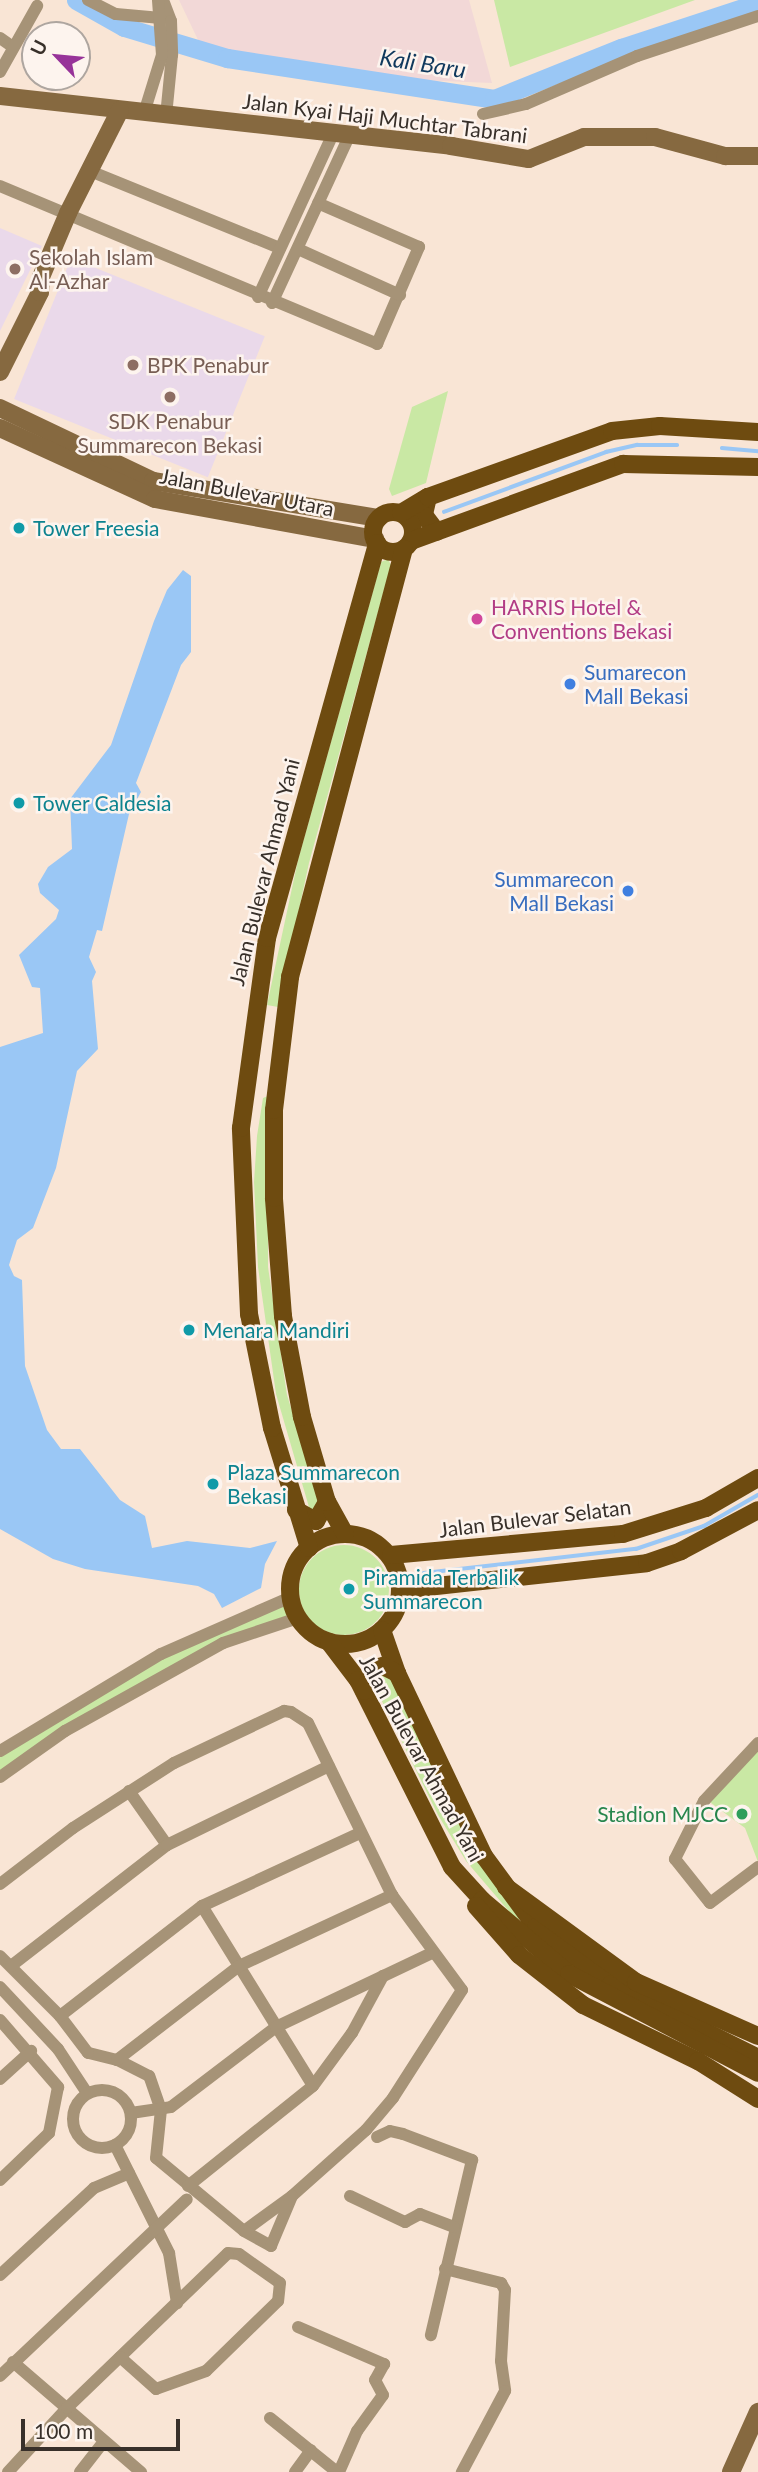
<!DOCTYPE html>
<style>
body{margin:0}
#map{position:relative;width:758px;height:2472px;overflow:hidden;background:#f9e5d5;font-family:Lato,sans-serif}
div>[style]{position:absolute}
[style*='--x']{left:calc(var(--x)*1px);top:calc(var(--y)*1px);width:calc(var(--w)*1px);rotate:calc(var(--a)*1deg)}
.industrial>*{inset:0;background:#f2d8d7}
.education>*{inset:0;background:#ead9ea;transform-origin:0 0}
.green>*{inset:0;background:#c9e8a4}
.round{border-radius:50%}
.water>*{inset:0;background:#9ac7f5}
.stream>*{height:3.5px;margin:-1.75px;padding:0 1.75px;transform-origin:1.75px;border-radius:1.75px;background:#9ac7f5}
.river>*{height:19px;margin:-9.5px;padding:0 9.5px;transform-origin:9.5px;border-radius:9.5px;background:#9ac7f5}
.street>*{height:12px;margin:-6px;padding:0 6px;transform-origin:6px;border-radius:6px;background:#a69377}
.street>.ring{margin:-6px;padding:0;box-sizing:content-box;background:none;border:12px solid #a69377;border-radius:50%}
.secondary>*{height:18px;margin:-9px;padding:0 9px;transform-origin:9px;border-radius:9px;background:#866940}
.primary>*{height:18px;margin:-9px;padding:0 9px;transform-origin:9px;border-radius:9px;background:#6e4b10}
.primary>.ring{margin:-9px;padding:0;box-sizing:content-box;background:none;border:18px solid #6e4b10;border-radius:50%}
.dots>*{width:19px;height:19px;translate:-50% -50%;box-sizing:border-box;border:4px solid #fdf4ee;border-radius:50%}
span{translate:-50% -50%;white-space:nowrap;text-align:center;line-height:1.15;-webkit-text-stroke:5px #fdf4ee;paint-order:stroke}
.street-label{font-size:21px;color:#38302a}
.education-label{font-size:21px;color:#785e54}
.left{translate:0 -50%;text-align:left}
.culture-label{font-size:21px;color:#0d838f}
.hotel-label{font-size:21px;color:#b23c85}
.shop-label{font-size:21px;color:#366cbe}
.right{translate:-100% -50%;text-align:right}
.leisure-label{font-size:21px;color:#27864d}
.water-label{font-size:23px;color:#10395d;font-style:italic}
.north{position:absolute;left:21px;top:21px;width:70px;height:70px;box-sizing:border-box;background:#fdf4ee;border:2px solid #aea6a0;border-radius:50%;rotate:296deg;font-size:19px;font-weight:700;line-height:28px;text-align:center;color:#38302a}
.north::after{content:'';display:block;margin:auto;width:24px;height:32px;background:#973399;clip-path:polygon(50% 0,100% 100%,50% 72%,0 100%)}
.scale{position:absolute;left:21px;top:2419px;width:159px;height:32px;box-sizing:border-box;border:4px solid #38302a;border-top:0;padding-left:9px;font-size:21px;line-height:24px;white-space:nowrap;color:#38302a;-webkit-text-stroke:5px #fdf4ee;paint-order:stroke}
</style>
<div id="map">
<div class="industrial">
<i style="clip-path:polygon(179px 0,469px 0,492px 83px,320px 76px,200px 44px)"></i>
</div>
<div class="education">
<i style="clip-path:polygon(0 228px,42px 246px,0 331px)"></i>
<i style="left:71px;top:258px;width:209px;height:152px;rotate:22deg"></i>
</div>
<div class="green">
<i style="clip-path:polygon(494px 0,695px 0,510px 67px)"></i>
<i style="clip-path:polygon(448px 391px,426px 483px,392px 496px,389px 489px,412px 407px)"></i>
<i style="clip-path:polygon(388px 559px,391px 565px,309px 863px,278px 1007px,267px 1005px,298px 860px,381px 562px)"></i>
<i style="clip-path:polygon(268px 1096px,268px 1267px,287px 1395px,321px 1505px,311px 1514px,276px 1394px,258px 1267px,254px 1182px,257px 1136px,263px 1098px)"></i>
<i class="round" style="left:299px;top:1545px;width:90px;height:90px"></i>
<i style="clip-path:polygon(291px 1597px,298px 1618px,251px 1632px,111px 1704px,0 1777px,0 1751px,81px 1698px)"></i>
<i style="clip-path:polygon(374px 1675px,389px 1675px,483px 1869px,520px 1918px,518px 1922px,466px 1861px,438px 1815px,372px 1681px)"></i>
<i style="clip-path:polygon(758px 1746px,758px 1862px,745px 1828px,707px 1800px)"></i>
</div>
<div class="water">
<i style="clip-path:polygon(183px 570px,191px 576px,191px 652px,181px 665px,136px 783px,141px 792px,129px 814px,102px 931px,97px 930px,89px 957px,96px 972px,92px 981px,98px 1049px,77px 1071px,56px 1168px,33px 1228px,17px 1240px,9px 1265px,14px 1276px,22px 1280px,25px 1366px,47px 1430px,61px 1449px,80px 1449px,120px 1500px,145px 1516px,152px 1548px,187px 1541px,250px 1548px,277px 1541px,265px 1564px,261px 1588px,222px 1608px,214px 1594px,198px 1586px,85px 1569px,53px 1559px,0 1529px,0 1047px,43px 1033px,40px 988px,32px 987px,19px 955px,56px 919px,59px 910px,40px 893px,38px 884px,48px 867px,72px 849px,70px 799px,111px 745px,154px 621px,167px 590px)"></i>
</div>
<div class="stream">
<i style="--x:722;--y:448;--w:36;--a:5"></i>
<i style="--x:444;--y:512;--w:173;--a:-20.3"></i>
<i style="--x:606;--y:452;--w:32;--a:-13"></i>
<i style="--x:637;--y:445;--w:40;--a:0"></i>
<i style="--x:424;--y:1573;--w:213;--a:-6.5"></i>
<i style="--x:636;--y:1549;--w:72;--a:-18.7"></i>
<i style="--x:704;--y:1526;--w:62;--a:-29.9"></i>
</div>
<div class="river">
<i style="--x:76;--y:0;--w:55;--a:29.4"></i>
<i style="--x:124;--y:27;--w:108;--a:16.8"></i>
<i style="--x:227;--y:58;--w:270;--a:8.7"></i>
<i style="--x:494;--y:99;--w:137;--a:-21.9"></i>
<i style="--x:621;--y:48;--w:144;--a:-18.2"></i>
</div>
<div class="street">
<i style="--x:88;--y:0;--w:31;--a:27"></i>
<i style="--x:116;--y:14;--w:45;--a:5.1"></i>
<i style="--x:163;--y:0;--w:22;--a:69"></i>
<i style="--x:171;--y:21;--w:34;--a:88"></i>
<i style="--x:172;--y:55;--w:61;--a:95.6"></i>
<i style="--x:0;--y:38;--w:16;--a:35"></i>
<i style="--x:0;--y:72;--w:76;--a:-60.7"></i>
<i style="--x:144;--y:113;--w:61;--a:-72.8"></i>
<i style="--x:162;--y:55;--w:55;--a:-94.2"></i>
<i style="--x:483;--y:114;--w:44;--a:-13.1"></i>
<i style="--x:526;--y:104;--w:121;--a:-23.4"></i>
<i style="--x:637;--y:56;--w:127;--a:-18.3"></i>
<i style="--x:90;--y:171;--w:205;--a:22.1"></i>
<i style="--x:0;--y:186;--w:409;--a:22.7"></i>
<i style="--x:377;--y:344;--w:106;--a:-66.6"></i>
<i style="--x:419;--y:247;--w:110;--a:-156.5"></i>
<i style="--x:298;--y:249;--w:112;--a:24.3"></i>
<i style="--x:258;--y:297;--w:179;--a:-65.3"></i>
<i style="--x:272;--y:303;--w:184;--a:-65.2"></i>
<i style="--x:758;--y:1743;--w:79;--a:133"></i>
<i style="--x:704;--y:1801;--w:65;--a:116.6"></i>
<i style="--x:675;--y:1859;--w:56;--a:51.5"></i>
<i style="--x:710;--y:1903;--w:60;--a:-36.9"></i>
<i style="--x:0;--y:1751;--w:188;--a:-31.1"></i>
<i style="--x:161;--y:1654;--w:142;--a:-23.7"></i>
<i style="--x:0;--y:1777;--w:80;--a:-35.3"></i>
<i style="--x:65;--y:1731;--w:181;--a:-29.1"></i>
<i style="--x:223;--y:1643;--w:79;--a:-18.4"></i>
<i style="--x:129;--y:1791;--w:66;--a:54.9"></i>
<i style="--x:0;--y:1884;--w:92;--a:-37.5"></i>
<i style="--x:73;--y:1828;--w:120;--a:-32.8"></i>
<i style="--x:174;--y:1763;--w:122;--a:-25.3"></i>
<i style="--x:284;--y:1711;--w:7;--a:8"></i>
<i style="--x:291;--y:1712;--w:20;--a:33"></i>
<i style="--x:308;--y:1723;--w:191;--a:64"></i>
<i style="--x:392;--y:1895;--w:118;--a:53.6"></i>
<i style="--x:462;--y:1990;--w:128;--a:122.6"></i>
<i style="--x:393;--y:2098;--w:42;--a:130.2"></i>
<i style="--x:366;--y:2130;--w:99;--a:138.3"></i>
<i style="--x:292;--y:2196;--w:59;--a:143.9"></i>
<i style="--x:244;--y:2231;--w:114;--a:-140.3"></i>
<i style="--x:156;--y:2158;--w:48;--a:-84.1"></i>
<i style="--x:161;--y:2110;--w:36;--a:-109"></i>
<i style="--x:149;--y:2076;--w:36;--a:-153"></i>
<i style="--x:117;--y:2060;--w:30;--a:-166"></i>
<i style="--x:88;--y:2053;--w:46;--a:-127.1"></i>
<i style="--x:60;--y:2016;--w:85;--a:-135"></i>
<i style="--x:202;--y:1906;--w:211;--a:58.3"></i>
<i style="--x:11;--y:1966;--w:197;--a:-37.8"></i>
<i style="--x:167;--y:1845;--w:180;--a:-26"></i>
<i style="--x:0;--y:1987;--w:85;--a:46.9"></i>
<i style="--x:58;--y:2049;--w:53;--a:56.6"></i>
<i style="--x:60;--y:2016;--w:180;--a:-37.8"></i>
<i style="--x:202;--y:1906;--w:174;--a:-24.8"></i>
<i style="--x:0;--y:2020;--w:89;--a:49.1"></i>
<i style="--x:58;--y:2087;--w:47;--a:101.1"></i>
<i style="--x:49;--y:2133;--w:68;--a:136.2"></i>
<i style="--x:117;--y:2060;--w:154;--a:-37.6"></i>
<i style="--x:239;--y:1966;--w:169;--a:-24.9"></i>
<i style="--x:0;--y:2079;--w:42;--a:-42.1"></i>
<i class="ring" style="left:73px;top:2090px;width:46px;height:46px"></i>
<i style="--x:131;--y:2113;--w:40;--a:-8.5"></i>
<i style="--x:171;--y:2107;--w:132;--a:-37.3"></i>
<i style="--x:276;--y:2027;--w:173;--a:-25.4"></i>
<i style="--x:377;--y:2137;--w:14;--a:-25"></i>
<i style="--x:390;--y:2131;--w:13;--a:13"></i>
<i style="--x:403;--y:2134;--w:74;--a:20.6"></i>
<i style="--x:472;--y:2160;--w:180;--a:103.2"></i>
<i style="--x:115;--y:2145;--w:121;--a:63.4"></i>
<i style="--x:169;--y:2253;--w:51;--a:80.9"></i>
<i style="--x:188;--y:2186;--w:160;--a:-38.7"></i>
<i style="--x:313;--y:2086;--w:66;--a:-53.7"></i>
<i style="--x:352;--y:2033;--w:65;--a:-61.5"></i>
<i style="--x:350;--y:2196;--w:61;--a:25.3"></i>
<i style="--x:405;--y:2222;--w:17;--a:-28"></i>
<i style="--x:420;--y:2214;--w:36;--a:21"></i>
<i style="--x:244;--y:2231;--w:31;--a:29"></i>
<i style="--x:271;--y:2246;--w:54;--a:-67.2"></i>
<i style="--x:445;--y:2269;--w:58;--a:14"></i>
<i style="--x:501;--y:2283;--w:8;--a:60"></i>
<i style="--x:505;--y:2290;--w:71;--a:93.2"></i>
<i style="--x:501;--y:2361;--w:30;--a:82"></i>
<i style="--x:505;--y:2391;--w:92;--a:118"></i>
<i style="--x:0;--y:2275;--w:128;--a:-42.8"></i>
<i style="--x:94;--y:2188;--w:38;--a:-23"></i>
<i style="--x:298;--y:2327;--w:94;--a:23.3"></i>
<i style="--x:384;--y:2364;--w:18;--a:119"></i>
<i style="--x:375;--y:2380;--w:17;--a:62"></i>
<i style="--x:383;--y:2395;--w:44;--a:125.8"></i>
<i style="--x:357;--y:2431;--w:45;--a:113.7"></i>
<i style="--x:13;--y:2362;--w:169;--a:40.7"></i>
<i style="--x:0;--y:2376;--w:257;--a:-43.4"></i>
<i style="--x:270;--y:2418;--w:86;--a:38.9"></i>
<i style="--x:8;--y:2472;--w:87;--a:-47.3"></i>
<i style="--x:67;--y:2408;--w:223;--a:-43.9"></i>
<i style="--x:228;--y:2253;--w:11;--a:5"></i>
<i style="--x:239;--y:2254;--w:50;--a:35.3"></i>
<i style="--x:280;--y:2283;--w:18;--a:96"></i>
<i style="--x:278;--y:2301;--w:100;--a:135.8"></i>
<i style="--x:206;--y:2371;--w:53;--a:160.2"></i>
<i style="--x:156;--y:2389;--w:48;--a:-138.4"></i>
<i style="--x:80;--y:2472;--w:37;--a:-52"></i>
<i style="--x:295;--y:2472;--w:27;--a:-54"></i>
</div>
<div class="secondary">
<i style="--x:0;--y:96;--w:454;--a:6.3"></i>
<i style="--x:451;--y:146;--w:79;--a:9.5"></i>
<i style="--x:529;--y:159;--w:59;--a:-21.8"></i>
<i style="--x:584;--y:137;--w:71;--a:0"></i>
<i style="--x:655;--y:137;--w:73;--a:15.2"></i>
<i style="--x:725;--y:156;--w:33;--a:0"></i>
<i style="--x:0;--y:372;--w:89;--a:-63.4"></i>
<i style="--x:40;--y:292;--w:15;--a:-86"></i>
<i style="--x:41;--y:277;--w:69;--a:-67.1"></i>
<i style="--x:68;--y:213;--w:115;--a:-63.2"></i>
<i style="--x:0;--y:408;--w:170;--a:25.5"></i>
<i style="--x:153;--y:481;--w:229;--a:9.3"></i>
<i style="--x:0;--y:428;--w:170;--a:24.6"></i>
<i style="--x:155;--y:499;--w:224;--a:10.3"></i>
<i style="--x:731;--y:2472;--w:66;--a:-65.8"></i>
</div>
<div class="primary">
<i style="--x:428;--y:497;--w:18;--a:103"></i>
<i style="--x:424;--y:515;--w:21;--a:53"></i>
<i class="ring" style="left:373px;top:512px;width:22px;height:22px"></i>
<i style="--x:401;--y:513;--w:31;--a:-31"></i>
<i style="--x:428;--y:497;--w:195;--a:-19.7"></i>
<i style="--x:612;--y:431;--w:48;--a:-5.9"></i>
<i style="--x:660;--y:426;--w:98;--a:3.5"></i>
<i style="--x:411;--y:541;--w:226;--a:-20"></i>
<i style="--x:623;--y:464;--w:135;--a:1.3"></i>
<i style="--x:296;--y:1510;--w:23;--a:29"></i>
<i style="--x:316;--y:1521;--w:22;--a:-60"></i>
<i class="ring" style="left:290px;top:1534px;width:92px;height:92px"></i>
<i style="--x:345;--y:1534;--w:37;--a:-119"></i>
<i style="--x:327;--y:1502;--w:89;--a:-106.4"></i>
<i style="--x:302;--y:1417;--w:103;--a:-100.7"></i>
<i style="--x:283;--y:1316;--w:118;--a:-94.4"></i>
<i style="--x:274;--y:1198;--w:88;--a:-90"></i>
<i style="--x:274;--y:1110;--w:134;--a:-83.1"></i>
<i style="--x:290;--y:977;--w:443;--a:-75.1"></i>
<i style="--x:309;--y:1548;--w:126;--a:-107.1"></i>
<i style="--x:272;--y:1428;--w:116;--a:-101.4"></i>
<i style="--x:249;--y:1314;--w:186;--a:-92.5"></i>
<i style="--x:241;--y:1128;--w:192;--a:-82.2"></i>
<i style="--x:267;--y:938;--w:410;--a:-74.4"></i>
<i style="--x:391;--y:1555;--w:233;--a:-5.2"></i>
<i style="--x:623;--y:1534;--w:87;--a:-17.4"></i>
<i style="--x:706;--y:1508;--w:60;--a:-30"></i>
<i style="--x:400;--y:1590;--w:248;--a:-6.2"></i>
<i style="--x:647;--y:1563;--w:36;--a:-19"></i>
<i style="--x:681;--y:1551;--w:87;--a:-28"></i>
<i style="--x:382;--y:1630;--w:46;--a:70.8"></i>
<i style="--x:397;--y:1673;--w:203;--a:64.6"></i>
<i style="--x:484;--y:1856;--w:88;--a:53.8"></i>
<i style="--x:536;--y:1927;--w:94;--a:37.2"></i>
<i style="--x:611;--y:1984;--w:165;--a:26.7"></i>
<i style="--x:329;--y:1642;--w:48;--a:52.7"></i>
<i style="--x:358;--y:1680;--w:209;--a:63.3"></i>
<i style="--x:452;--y:1867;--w:45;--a:47.7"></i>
<i style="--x:482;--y:1900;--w:114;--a:40.4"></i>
<i style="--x:569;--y:1974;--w:213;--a:27.6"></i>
<i style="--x:364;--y:1691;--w:25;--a:-67"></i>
<i style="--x:374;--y:1668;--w:9;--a:-13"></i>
<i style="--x:383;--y:1666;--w:16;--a:27"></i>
<i style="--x:506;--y:1887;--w:161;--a:36.2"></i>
<i style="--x:636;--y:1982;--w:133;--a:23.9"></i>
<i style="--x:476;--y:1906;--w:65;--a:48.7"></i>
<i style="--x:519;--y:1955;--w:81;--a:38"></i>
<i style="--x:583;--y:2005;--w:128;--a:26"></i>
<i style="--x:698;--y:2061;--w:71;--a:32.3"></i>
</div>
<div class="dots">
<i style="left:15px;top:269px;background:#8d6e63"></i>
<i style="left:133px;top:365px;background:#8d6e63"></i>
<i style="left:170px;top:397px;background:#8d6e63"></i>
<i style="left:19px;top:528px;background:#0f9aa8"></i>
<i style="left:477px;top:619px;background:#d1479c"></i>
<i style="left:570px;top:684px;background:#3f7fe0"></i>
<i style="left:19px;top:803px;background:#0f9aa8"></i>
<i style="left:628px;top:891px;background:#3f7fe0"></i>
<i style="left:189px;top:1330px;background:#0f9aa8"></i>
<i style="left:213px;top:1484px;background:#0f9aa8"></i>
<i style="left:349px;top:1589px;background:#0f9aa8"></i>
<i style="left:742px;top:1814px;background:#2e9e5b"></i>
</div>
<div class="street-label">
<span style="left:385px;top:118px;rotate:7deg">Jalan Kyai Haji Muchtar Tabrani</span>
<span style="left:247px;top:492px;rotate:11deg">Jalan Bulevar Utara</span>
<span style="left:264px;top:872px;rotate:-76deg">Jalan Bulevar Ahmad Yani</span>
<span style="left:535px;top:1518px;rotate:-7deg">Jalan Bulevar Selatan</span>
<span style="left:422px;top:1758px;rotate:61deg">Jalan Bulevar Ahmad Yani</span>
</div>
<div class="education-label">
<span class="left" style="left:29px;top:269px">Sekolah Islam<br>Al-Azhar</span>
<span class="left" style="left:147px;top:365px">BPK Penabur</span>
<span style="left:170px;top:433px">SDK Penabur<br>Summarecon Bekasi</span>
</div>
<div class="culture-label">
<span class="left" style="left:33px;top:528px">Tower Freesia</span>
<span class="left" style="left:33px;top:803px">Tower Caldesia</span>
<span class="left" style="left:203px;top:1330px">Menara Mandiri</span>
<span class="left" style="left:227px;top:1484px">Plaza Summarecon<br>Bekasi</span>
<span class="left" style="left:363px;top:1589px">Piramida Terbalik<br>Summarecon</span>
</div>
<div class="hotel-label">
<span class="left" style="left:491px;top:619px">HARRIS Hotel &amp;<br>Conventions Bekasi</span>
</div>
<div class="shop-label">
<span class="left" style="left:584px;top:684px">Sumarecon<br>Mall Bekasi</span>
<span class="right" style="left:614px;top:891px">Summarecon<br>Mall Bekasi</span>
</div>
<div class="leisure-label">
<span class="right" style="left:728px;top:1814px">Stadion MJCC</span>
</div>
<div class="water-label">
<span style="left:423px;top:63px;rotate:9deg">Kali Baru</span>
</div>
<div class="north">U</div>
<div class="scale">100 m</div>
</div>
